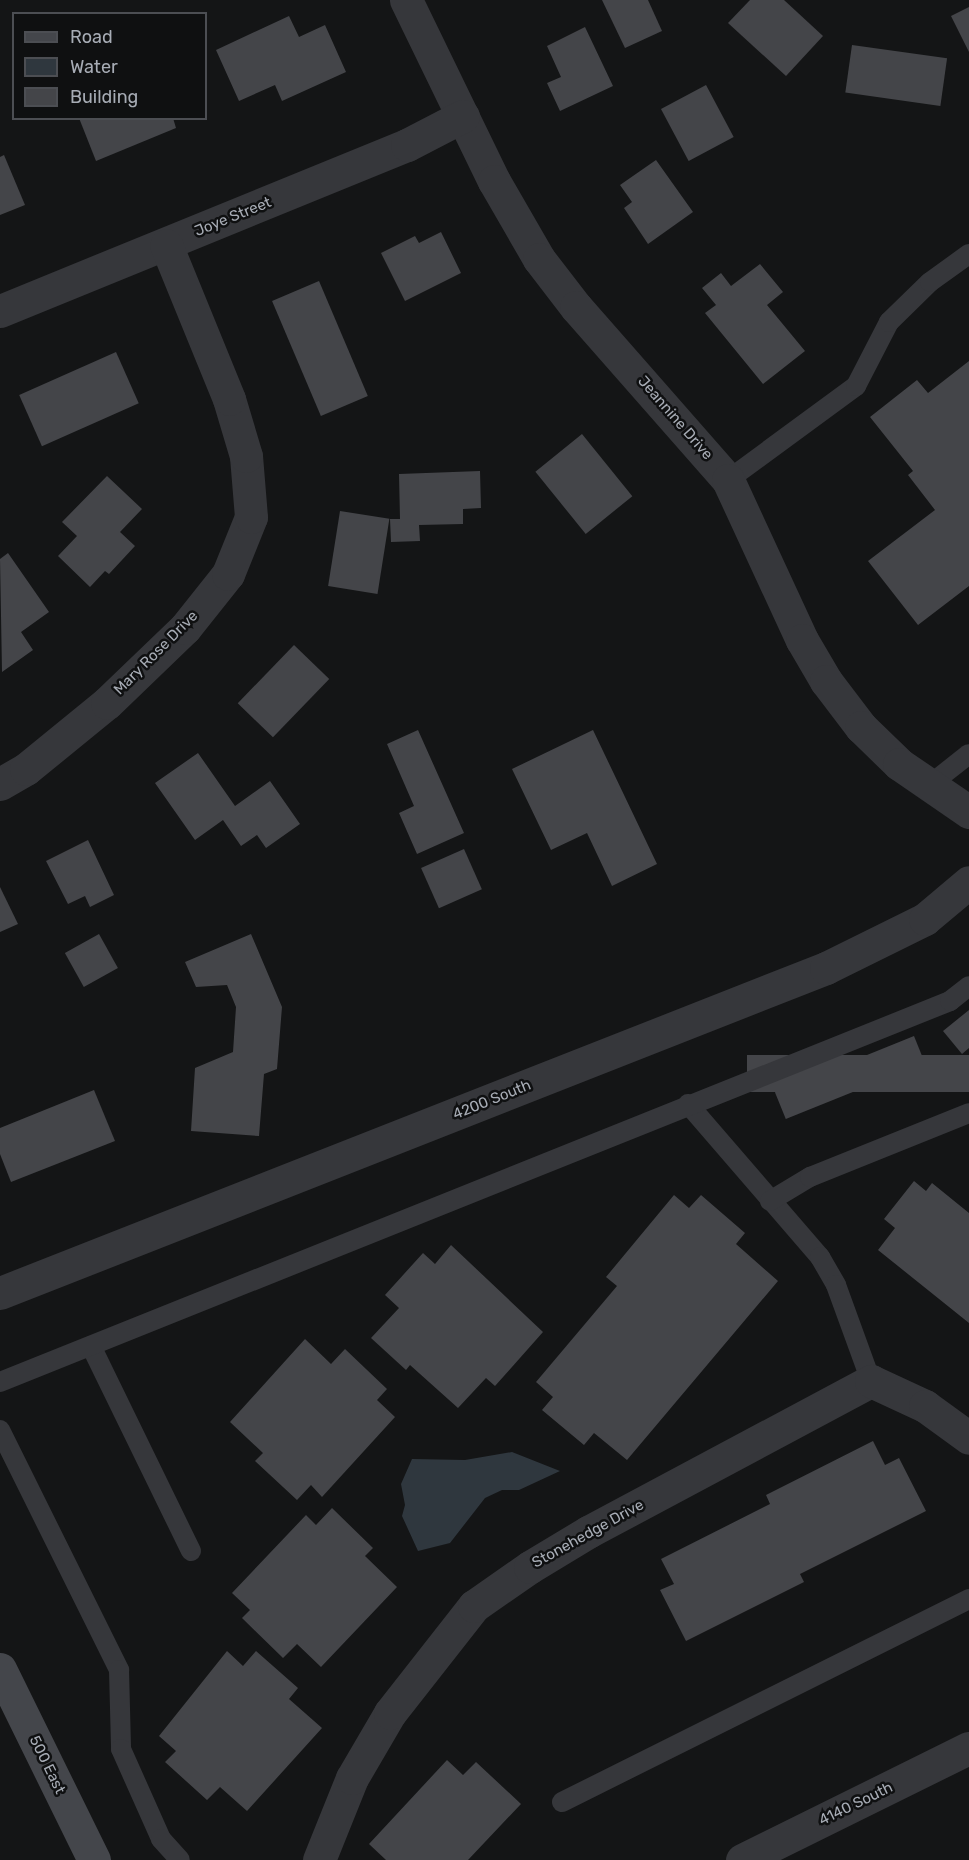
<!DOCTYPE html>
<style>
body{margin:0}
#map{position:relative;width:969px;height:1860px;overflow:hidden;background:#141516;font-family:Rubik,sans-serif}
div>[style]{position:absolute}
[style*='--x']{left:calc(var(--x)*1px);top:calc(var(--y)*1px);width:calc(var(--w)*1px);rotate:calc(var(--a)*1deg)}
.water>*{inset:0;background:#2f373e}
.building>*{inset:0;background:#444549;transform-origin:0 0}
.lane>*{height:20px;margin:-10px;padding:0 10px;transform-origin:10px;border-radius:10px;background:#36373b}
.street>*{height:33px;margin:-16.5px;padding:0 16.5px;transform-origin:16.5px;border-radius:16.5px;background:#36373b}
.secondary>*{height:33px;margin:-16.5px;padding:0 16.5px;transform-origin:16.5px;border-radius:16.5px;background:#44464b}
span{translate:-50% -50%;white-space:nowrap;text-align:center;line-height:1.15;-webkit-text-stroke:5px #0f1011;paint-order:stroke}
.street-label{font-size:15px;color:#a7acb5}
.legend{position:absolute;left:12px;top:12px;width:195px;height:108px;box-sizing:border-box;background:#0f1011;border:2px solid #4c4e53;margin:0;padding:8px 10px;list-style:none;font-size:18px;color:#a7acb5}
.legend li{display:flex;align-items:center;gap:12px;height:30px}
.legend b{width:30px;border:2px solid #4c4e53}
</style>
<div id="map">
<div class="water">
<i style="clip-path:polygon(512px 1452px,560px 1471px,519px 1490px,502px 1490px,485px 1498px,450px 1543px,418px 1551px,402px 1516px,405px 1505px,401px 1484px,412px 1459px,465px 1460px)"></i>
</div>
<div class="building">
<i style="clip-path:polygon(602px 0,648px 0,662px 31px,625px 48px)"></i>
<i style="clip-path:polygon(750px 0,784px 0,823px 36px,786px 76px,728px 23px)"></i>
<i style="clip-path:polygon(969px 7px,969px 52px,951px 16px)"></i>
<i style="clip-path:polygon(289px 16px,299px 37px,325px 25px,346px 72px,282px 101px,275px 85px,239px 101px,216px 50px)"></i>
<i style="clip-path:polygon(585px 27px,613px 86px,560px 111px,547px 83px,561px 77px,547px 46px)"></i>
<i style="left:852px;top:45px;width:96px;height:48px;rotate:8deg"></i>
<i style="left:706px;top:85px;width:59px;height:51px;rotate:62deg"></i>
<i style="clip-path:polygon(79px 118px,173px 118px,176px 128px,96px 161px)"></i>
<i style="clip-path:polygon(4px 155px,25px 205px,0 215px,0 157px)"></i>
<i style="clip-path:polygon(656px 160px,693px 212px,648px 244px,624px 208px,632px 202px,620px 185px)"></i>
<i style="clip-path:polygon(441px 232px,461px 273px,405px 301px,381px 253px,415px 236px,419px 243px)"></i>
<i style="clip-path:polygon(760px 264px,783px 292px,767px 305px,805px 351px,763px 384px,705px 313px,716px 305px,702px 288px,721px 273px,731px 286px)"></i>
<i style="left:319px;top:281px;width:125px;height:51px;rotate:67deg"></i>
<i style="left:116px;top:352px;width:56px;height:106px;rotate:66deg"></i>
<i style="clip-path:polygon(969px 361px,969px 586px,918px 625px,868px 561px,935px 510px,908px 475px,913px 471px,870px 417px,917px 380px,928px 393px)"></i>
<i style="left:582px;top:434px;width:80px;height:60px;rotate:51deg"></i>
<i style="clip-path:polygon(480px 471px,481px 508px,463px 509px,463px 524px,419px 525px,420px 541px,391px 542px,390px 519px,400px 519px,399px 474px)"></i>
<i style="clip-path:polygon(107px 476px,142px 509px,120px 532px,135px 546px,109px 574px,105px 571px,90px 587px,58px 556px,77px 536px,62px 522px)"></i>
<i style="left:340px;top:511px;width:50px;height:76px;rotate:9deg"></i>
<i style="clip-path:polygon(8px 553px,49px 612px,21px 632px,33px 650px,2px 672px,0 559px)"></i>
<i style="left:294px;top:645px;width:49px;height:81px;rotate:44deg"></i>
<i style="clip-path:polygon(418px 730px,464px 833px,417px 854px,399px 813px,414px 806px,387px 744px)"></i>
<i style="clip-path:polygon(593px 730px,657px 864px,612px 886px,587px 833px,551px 850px,512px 769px)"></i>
<i style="clip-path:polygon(198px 753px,235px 806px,270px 781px,300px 824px,266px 848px,257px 835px,241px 846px,223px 820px,195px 840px,155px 783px)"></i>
<i style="clip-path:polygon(88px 840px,114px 895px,90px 907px,85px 896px,68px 904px,46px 861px)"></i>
<i style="left:464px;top:849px;width:44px;height:47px;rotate:66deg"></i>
<i style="clip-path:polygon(0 887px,18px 924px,0 932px)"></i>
<i style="left:99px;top:934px;width:39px;height:39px;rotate:61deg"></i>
<i style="clip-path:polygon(251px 934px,282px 1007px,277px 1069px,264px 1074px,259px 1136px,191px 1131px,195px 1068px,233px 1052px,236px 1007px,227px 985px,196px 987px,185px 962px)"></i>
<i style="clip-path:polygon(969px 1010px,969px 1048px,962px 1054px,943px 1031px)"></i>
<i style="left:914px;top:1036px;width:29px;height:150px;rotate:68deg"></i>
<i style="left:969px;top:1055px;width:37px;height:222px;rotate:90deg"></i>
<i style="clip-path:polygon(94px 1090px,115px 1141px,11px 1182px,0 1154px,0 1128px)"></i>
<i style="clip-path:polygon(914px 1181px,926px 1191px,932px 1183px,969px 1213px,969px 1323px,878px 1250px,895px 1228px,884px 1219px)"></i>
<i style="clip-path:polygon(674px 1195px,689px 1208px,701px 1195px,745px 1233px,736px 1244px,778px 1281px,627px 1460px,594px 1433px,584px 1445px,542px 1410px,553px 1397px,536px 1382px,617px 1286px,606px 1277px)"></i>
<i style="clip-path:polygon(451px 1245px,543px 1332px,495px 1386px,486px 1378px,458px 1408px,410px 1365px,406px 1370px,371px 1338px,399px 1308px,385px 1295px,423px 1253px,435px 1264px)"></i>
<i style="clip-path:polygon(305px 1339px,331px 1364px,345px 1349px,387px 1389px,377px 1400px,395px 1417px,322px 1497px,311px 1485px,297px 1500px,255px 1461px,263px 1453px,230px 1422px)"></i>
<i style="clip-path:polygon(873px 1441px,885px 1465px,899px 1458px,926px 1511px,800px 1574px,804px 1582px,686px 1641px,660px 1590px,674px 1584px,661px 1559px,770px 1504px,766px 1495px)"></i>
<i style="clip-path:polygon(332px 1508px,373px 1548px,365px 1556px,397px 1587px,321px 1667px,297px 1644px,283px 1658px,242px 1618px,250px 1610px,232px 1593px,306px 1515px,316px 1525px)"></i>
<i style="clip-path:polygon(227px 1651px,243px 1666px,256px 1651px,298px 1688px,289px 1699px,322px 1728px,247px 1811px,220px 1787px,207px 1800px,165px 1762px,176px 1751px,159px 1736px)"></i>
<i style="clip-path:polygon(447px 1760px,463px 1775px,476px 1762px,521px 1804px,468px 1860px,386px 1860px,369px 1844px)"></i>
</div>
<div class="lane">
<i style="--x:728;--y:480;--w:159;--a:-36.3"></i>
<i style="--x:856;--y:386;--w:72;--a:-62.7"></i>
<i style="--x:889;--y:322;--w:57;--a:-44.3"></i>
<i style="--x:930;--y:282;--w:48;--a:-35.7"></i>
<i style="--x:927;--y:787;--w:53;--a:-38.2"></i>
<i style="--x:688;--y:1104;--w:202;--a:49.2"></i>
<i style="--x:820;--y:1257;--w:32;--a:60"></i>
<i style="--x:836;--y:1285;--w:102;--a:70"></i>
<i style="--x:770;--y:1201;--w:47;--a:-31"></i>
<i style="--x:810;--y:1177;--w:171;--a:-21.9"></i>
<i style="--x:91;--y:1346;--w:228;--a:64"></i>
<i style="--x:0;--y:1382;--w:1024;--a:-21.85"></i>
<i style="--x:950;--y:1001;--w:24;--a:-38"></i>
<i style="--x:0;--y:1430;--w:268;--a:63.6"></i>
<i style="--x:119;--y:1670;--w:79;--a:88.5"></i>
<i style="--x:121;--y:1749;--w:98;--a:66"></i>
<i style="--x:161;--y:1839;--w:28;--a:48"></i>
<i style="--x:562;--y:1802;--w:455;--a:-26.5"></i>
</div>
<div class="street">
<i style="--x:406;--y:0;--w:201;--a:64.1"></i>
<i style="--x:494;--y:181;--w:90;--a:60"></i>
<i style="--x:539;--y:259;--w:61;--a:52.4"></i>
<i style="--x:576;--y:307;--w:230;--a:48.7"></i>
<i style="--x:728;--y:480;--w:176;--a:65.2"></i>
<i style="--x:802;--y:640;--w:48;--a:59.7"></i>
<i style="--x:826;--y:681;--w:58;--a:52.7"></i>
<i style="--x:861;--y:727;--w:53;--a:44.2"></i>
<i style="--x:899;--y:764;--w:85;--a:34.4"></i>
<i style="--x:0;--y:311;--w:440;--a:-22.2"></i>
<i style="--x:407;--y:145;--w:63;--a:-27.4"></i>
<i style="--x:0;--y:784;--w:30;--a:-30"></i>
<i style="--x:26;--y:769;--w:104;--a:-39.2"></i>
<i style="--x:107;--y:703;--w:108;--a:-43.9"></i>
<i style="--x:185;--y:628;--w:69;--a:-51.5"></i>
<i style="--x:228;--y:574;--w:61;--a:-68"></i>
<i style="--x:251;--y:517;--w:61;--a:-94.7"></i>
<i style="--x:246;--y:456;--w:59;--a:-106.6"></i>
<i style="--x:229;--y:399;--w:166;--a:-112.2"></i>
<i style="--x:0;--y:1293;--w:888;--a:-21.48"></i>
<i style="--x:826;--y:968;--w:110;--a:-26.3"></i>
<i style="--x:925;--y:919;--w:57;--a:-40.1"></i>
<i style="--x:319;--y:1860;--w:88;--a:-68.1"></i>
<i style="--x:352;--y:1778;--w:75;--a:-59.7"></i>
<i style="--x:390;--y:1713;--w:136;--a:-51.9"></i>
<i style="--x:474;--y:1606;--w:68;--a:-34.9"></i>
<i style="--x:530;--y:1567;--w:68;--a:-31.1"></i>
<i style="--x:588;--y:1532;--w:321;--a:-28.1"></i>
<i style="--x:871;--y:1381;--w:60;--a:24.8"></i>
<i style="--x:925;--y:1406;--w:54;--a:36"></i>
<i style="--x:742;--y:1860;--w:253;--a:-26.3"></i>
</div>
<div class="secondary">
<i style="--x:0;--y:1669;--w:213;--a:63.8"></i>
</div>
<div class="street-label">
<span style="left:233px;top:217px;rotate:-22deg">Joye Street</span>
<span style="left:675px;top:418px;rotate:49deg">Jeannine Drive</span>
<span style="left:156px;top:653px;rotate:-45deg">Mary Rose Drive</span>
<span style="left:492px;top:1100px;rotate:-22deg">4200 South</span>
<span style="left:588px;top:1534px;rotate:-29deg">Stonehedge Drive</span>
<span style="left:47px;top:1765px;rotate:64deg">500 East</span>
<span style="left:856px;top:1804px;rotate:-26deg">4140 South</span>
</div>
<ul class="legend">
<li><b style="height:8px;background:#44464b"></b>Road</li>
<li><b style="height:16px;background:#2f373e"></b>Water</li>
<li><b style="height:16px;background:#444549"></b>Building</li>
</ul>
</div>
